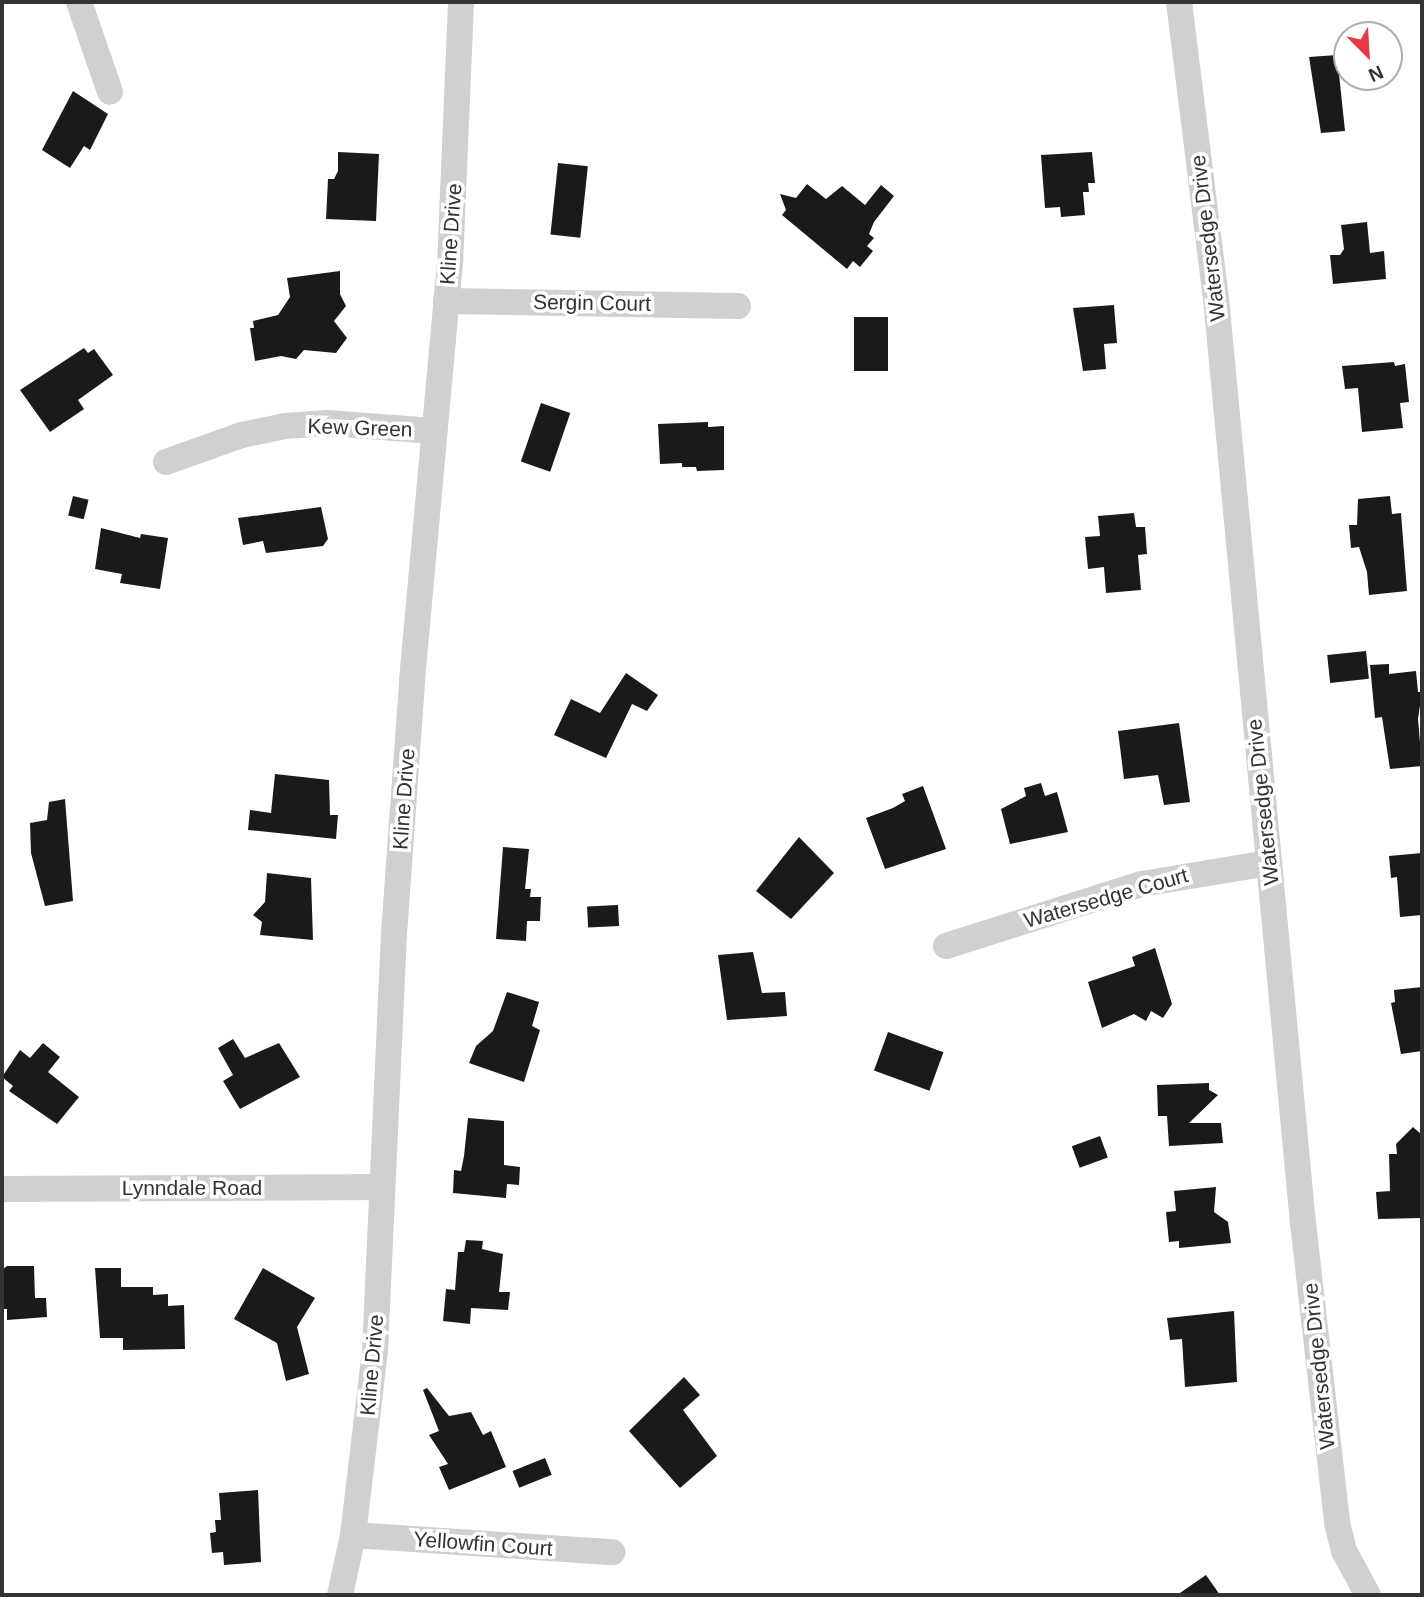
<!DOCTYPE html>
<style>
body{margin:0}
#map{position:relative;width:1424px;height:1597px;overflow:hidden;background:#fff;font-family:Helvetica,sans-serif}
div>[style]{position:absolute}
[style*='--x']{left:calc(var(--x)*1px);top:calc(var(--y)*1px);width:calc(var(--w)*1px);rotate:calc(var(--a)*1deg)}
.building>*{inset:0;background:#1a1a1a;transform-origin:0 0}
.minor>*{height:26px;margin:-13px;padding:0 13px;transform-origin:13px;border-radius:13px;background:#d0d0d0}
span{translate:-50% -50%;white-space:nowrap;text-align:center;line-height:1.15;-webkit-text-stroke:7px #fff;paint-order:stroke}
.street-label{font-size:21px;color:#333}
.frame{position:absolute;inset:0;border:4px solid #333;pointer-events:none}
.north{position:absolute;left:1333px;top:21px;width:70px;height:70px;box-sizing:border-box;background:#fff;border:2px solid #adadad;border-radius:50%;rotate:156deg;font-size:19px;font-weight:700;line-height:28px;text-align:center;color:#333}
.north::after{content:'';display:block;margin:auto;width:24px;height:32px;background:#e63946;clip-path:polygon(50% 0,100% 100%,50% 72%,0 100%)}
</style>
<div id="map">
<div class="building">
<i style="clip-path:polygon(1337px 55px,1345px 131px,1321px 133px,1309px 57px)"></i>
<i style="clip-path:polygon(73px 91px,108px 114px,90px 150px,84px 146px,70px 168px,42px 150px)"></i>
<i style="clip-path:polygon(338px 152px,379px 154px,376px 221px,326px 219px,328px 179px,334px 179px,338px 171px)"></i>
<i style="clip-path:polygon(1092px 152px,1095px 183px,1088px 183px,1089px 192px,1083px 192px,1085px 215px,1061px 217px,1060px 207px,1045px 208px,1041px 155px)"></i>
<i style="left:558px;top:163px;width:30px;height:72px;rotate:6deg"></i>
<i style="clip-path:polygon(807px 184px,826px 199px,842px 186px,865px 205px,881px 185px,894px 196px,874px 222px,869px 234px,874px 238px,867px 246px,873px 251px,860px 267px,853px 261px,847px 269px,782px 215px,786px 210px,780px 194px,796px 198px)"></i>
<i style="clip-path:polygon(1367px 222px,1370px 253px,1384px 251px,1386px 279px,1333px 284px,1330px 255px,1340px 255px,1344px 249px,1341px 225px)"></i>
<i style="clip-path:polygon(340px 271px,340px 294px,346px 306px,334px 321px,347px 338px,336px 353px,304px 350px,296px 359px,281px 356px,255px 361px,250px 328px,254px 328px,253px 321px,278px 315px,290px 297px,287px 278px)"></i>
<i style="clip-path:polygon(1114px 305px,1117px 343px,1104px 344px,1106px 369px,1083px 371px,1073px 308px)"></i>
<i style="left:854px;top:317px;width:34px;height:54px"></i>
<i style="clip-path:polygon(84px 348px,88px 353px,94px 349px,113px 375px,78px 400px,84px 409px,50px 432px,20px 390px)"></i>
<i style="clip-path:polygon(1394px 362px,1395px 366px,1405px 364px,1409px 402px,1400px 403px,1403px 428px,1362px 432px,1358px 388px,1345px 389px,1342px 366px)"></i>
<i style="left:541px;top:403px;width:31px;height:62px;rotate:19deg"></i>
<i style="clip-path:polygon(708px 422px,708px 427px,724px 426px,724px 470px,697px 471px,696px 467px,682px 467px,682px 463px,660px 464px,658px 424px)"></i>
<i style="left:73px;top:496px;width:16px;height:20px;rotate:14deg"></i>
<i style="clip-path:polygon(1390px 496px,1392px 514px,1401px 513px,1407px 591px,1369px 595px,1367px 572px,1359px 547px,1351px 548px,1349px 525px,1357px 525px,1358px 499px)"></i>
<i style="clip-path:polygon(321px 507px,328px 539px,323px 546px,266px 553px,263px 541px,243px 545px,238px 518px)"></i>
<i style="clip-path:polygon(1134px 513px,1136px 527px,1145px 527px,1147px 554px,1138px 555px,1141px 590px,1106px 593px,1104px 567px,1088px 569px,1085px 537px,1100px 536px,1098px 516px)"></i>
<i style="clip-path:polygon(101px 528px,140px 538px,141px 534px,168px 538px,160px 589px,120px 583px,122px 574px,95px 569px)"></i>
<i style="left:1366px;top:651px;width:28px;height:39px;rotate:84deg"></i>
<i style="clip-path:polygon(1389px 664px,1389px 674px,1416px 671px,1418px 692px,1422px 692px,1418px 719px,1422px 766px,1390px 769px,1382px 717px,1375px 718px,1370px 665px)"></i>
<i style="clip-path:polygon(626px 673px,658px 695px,647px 711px,632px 704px,606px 758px,554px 735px,571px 699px,600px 713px)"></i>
<i style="clip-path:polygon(1179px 723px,1190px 802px,1164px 805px,1158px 775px,1124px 779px,1118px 731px)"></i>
<i style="clip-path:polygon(275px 774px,329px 780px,330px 815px,338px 815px,336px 839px,248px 830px,250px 810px,271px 813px)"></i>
<i style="clip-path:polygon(1041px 783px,1045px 796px,1057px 792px,1068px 832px,1010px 844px,1001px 809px,1026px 796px,1024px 788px)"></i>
<i style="clip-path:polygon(923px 786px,946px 849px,885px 869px,866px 818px,893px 808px,905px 801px,902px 794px)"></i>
<i style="clip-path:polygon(65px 799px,73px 901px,45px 906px,31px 853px,30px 823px,47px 820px,49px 802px)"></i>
<i style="clip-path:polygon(799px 837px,834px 873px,791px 919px,756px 891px)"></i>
<i style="clip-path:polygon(503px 847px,529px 849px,525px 889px,531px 889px,530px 897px,541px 897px,540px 921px,527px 921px,526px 941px,496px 939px)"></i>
<i style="clip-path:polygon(1422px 853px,1422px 915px,1400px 917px,1397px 877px,1391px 878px,1389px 856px)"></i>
<i style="clip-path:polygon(267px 873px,311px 878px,313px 940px,260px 935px,262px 922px,253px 915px,265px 902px)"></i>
<i style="left:618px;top:905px;width:21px;height:31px;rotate:87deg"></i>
<i style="clip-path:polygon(1155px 948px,1172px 1004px,1163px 1018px,1151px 1011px,1146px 1021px,1134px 1014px,1102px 1028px,1088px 982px,1135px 966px,1132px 957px)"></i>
<i style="clip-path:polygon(753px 952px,762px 993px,785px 992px,787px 1016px,727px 1020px,718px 955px)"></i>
<i style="clip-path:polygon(1422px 987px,1422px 1051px,1401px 1054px,1391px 1003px,1395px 1002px,1394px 990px)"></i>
<i style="clip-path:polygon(507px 992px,539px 1002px,532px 1026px,540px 1030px,524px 1082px,469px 1063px,476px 1046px,493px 1031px)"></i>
<i style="left:888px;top:1032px;width:59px;height:41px;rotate:20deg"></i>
<i style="clip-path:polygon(233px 1039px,245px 1058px,279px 1043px,300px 1077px,240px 1109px,223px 1081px,233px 1075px,218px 1048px)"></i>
<i style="clip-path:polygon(43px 1043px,60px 1057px,48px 1072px,79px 1097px,57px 1124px,9px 1091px,13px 1086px,2px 1077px,20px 1050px,30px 1058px)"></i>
<i style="clip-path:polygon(1209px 1083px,1209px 1090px,1218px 1095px,1189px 1123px,1221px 1123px,1223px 1143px,1169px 1146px,1167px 1116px,1158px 1116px,1157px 1085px)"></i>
<i style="clip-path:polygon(468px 1118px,504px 1121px,504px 1165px,520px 1167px,519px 1185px,507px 1184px,506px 1198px,453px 1193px,454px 1170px,461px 1171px,464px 1156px)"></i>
<i style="clip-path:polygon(1413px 1127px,1422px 1135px,1422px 1218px,1378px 1219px,1376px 1192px,1390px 1191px,1389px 1154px,1397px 1154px,1396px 1144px)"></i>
<i style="left:1100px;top:1136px;width:23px;height:30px;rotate:70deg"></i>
<i style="clip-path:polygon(1216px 1187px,1214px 1212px,1228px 1222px,1231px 1243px,1179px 1248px,1179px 1241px,1169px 1242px,1166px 1212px,1176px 1211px,1174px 1191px)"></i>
<i style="clip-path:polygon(466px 1240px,483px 1241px,482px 1249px,503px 1254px,499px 1292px,510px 1292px,508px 1310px,471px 1308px,470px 1324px,443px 1321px,446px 1289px,455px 1290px,458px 1252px,464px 1252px)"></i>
<i style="clip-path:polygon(7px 1266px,34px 1266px,35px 1298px,46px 1298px,47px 1317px,7px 1320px,7px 1309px,2px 1309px,2px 1270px)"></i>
<i style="clip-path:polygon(95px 1268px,121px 1268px,121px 1287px,153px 1287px,153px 1295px,168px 1294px,168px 1306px,184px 1305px,185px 1349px,123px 1350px,123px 1338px,100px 1338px)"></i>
<i style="clip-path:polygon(263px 1268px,315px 1298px,297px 1327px,309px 1374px,286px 1381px,277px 1343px,234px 1319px)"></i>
<i style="clip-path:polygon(1234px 1311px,1237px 1382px,1185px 1387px,1182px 1339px,1170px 1340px,1167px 1318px)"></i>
<i style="clip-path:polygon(684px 1377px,700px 1395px,683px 1410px,717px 1456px,680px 1488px,629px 1431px)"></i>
<i style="clip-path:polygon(427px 1388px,449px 1416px,471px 1412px,483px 1435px,491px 1431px,506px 1467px,449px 1490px,439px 1467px,448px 1464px,429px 1435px,439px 1431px,423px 1390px)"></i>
<i style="left:545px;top:1458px;width:18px;height:35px;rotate:68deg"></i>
<i style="clip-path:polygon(258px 1490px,261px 1562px,224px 1565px,223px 1552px,212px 1553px,210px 1533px,216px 1532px,215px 1520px,221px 1520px,219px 1493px)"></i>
<i style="clip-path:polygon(1206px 1575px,1220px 1595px,1177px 1595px)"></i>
</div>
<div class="minor">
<i style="--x:79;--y:2;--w:95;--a:71"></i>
<i style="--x:1179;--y:2;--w:298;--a:82.9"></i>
<i style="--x:1216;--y:298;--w:929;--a:84.63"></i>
<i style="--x:1303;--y:1223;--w:302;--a:83.5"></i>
<i style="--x:1337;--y:1523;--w:29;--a:76"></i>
<i style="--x:1344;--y:1551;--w:50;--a:61.4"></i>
<i style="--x:446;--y:301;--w:292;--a:1"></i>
<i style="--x:166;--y:462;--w:81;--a:-19.6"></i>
<i style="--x:242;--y:435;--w:44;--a:-11.8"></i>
<i style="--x:285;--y:426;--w:43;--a:-4"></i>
<i style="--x:328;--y:423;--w:106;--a:4.3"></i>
<i style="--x:946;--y:946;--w:206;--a:-17.6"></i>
<i style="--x:1142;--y:884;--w:129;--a:-9.4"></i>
<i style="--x:2;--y:1189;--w:380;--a:-0.3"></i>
<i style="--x:353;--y:1535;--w:260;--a:3.8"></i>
<i style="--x:340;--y:1595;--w:61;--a:-77.8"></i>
<i style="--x:353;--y:1535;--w:185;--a:-83.2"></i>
<i style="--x:375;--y:1351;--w:417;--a:-87.4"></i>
<i style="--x:394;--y:934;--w:255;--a:-85.9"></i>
<i style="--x:412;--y:680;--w:417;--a:-84.8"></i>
<i style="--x:450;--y:265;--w:263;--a:-87.6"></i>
</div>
<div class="street-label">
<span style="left:451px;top:234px;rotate:-86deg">Kline Drive</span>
<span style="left:1208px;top:238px;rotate:-97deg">Watersedge Drive</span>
<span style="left:592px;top:303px;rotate:1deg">Sergin Court</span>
<span style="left:360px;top:428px;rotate:2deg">Kew Green</span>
<span style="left:404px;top:799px;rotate:-86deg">Kline Drive</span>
<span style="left:1263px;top:802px;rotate:-96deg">Watersedge Drive</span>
<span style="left:1106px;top:898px;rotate:-16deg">Watersedge Court</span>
<span style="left:192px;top:1188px">Lynndale Road</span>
<span style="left:372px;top:1365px;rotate:-85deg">Kline Drive</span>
<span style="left:1319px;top:1366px;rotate:-96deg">Watersedge Drive</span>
<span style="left:483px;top:1544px;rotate:4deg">Yellowfin Court</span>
</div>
<div class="frame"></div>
<div class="north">N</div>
</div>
